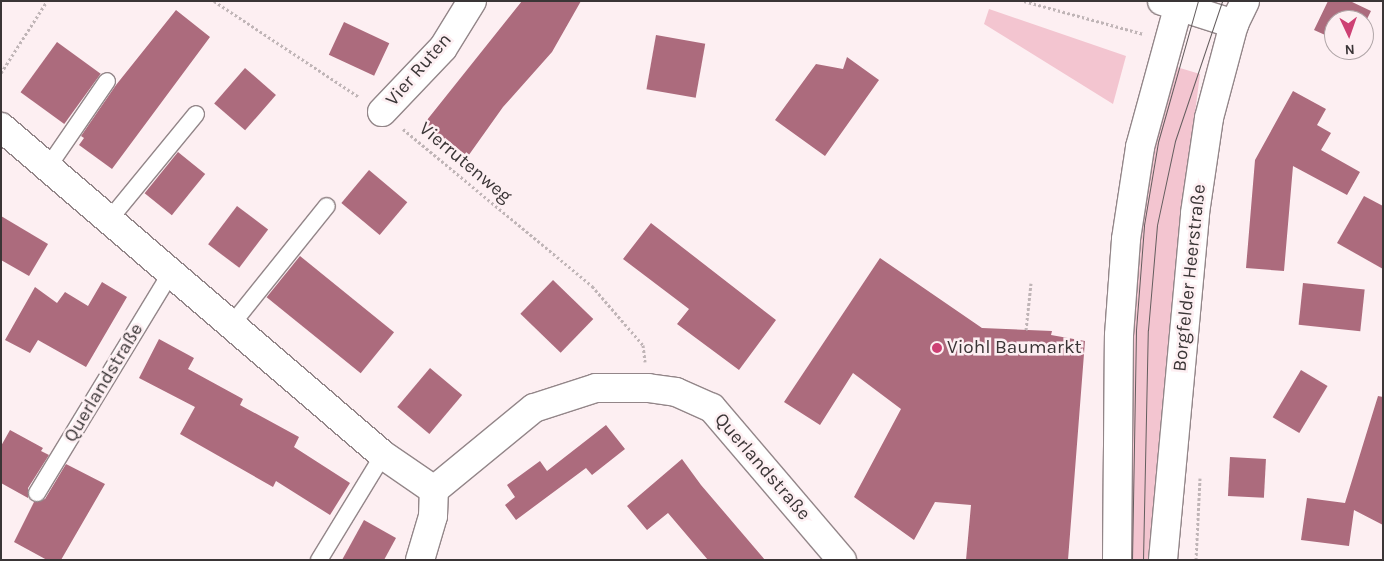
<!DOCTYPE html>
<meta charset="utf-8">
<style>
body{margin:0}
#map{position:relative;width:1384px;height:561px;overflow:hidden;background:#fdeff2;font-family:Karla,sans-serif}
div>[style]{position:absolute}
[style*='--x']{left:calc(var(--x)*1px);top:calc(var(--y)*1px);width:calc(var(--w)*1px);rotate:calc(var(--a)*1deg)}
.green>*{inset:0;background:#f3c5d0}
.building>*{inset:0;background:#ac6b7d;transform-origin:0 0}
.path>*{height:3px;margin-top:-1.5px;transform-origin:0;background:repeating-linear-gradient(90deg,#c0b5b7 0 2.5px,transparent 0 5px)}
.roads{filter:drop-shadow(1px 0 #938689) drop-shadow(-1px 0 #938689) drop-shadow(0 1px #938689) drop-shadow(0 -1px #938689)}
.lane>*{height:16px;margin:-8px;padding:0 8px;transform-origin:8px;border-radius:8px;background:#fff}
.street>*{height:28px;margin:-14px;padding:0 14px;transform-origin:14px;border-radius:14px;background:#fff}
.secondary>*{height:28px;margin:-14px;padding:0 14px;transform-origin:14px;border-radius:14px;background:#fff}
.tram>*{height:1px;margin:-0.5px;padding:0 0.5px;transform-origin:0.5px;border-radius:0.5px;background:#645d5e}
.dots>*{width:14px;height:14px;translate:-50% -50%;box-sizing:border-box;border:2px solid #fdeff2;border-radius:50%}
span{translate:-50% -50%;white-space:nowrap;text-align:center;line-height:1.15;-webkit-text-stroke:5px #fdeff2;paint-order:stroke}
.street-label{font-size:19px;color:#3a3536}
.poi-label{font-size:19px;color:#3a3536}
.left{translate:0 -50%;text-align:left}
.frame{position:absolute;inset:0;border:2px solid #3a3536;pointer-events:none}
.north{position:absolute;left:1324px;top:10px;width:50px;height:50px;box-sizing:border-box;background:#fdeff2;border:1px solid #afa5a7;border-radius:50%;rotate:177deg;font-size:14px;font-weight:700;line-height:20px;text-align:center;color:#3a3536}
.north::after{content:'';display:block;margin:auto;width:18px;height:22px;background:#cd4174;clip-path:polygon(50% 0,100% 100%,50% 72%,0 100%)}
</style>
<div id="map">
<div class="green">
<i style="clip-path:polygon(989px 9px,1126px 56px,1113px 104px,984px 24px)"></i>
<i style="clip-path:polygon(1170px 65px,1200px 74px,1175px 270px,1149px 560px,1125px 560px,1128px 346px,1147px 161px)"></i>
</div>
<div class="building">
<i style="clip-path:polygon(522px 1px,581px 1px,552px 52px,503px 107px,466px 159px,423px 125px)"></i>
<i style="clip-path:polygon(1328px 1px,1350px 1px,1371px 11px,1364px 25px,1364px 20px,1334px 20px,1334px 39px,1314px 30px)"></i>
<i style="clip-path:polygon(176px 10px,210px 37px,112px 169px,79px 145px,84px 138px,81px 136px,116px 85px)"></i>
<i style="left:344px;top:22px;width:50px;height:36px;rotate:25deg"></i>
<i style="left:656px;top:35px;width:50px;height:55px;rotate:10deg"></i>
<i style="left:57px;top:42px;width:54px;height:62px;rotate:36deg"></i>
<i style="clip-path:polygon(847px 57px,879px 80px,825px 156px,775px 120px,816px 64px,843px 69px)"></i>
<i style="left:245px;top:68px;width:41px;height:47px;rotate:41deg"></i>
<i style="clip-path:polygon(1293px 91px,1326px 109px,1317px 125px,1331px 133px,1321px 150px,1360px 172px,1347px 195px,1293px 166px,1284px 271px,1246px 268px,1255px 160px)"></i>
<i style="left:178px;top:152px;width:35px;height:53px;rotate:39deg"></i>
<i style="left:369px;top:170px;width:50px;height:43px;rotate:40deg"></i>
<i style="clip-path:polygon(1364px 196px,1383px 206px,1383px 269px,1337px 243px)"></i>
<i style="left:237px;top:206px;width:39px;height:48px;rotate:37deg"></i>
<i style="clip-path:polygon(1px 216px,48px 244px,29px 276px,1px 260px)"></i>
<i style="clip-path:polygon(651px 223px,776px 320px,739px 370px,677px 324px,689px 309px,623px 259px)"></i>
<i style="left:300px;top:256px;width:121px;height:53px;rotate:39deg"></i>
<i style="clip-path:polygon(880px 258px,982px 328px,1052px 331px,1051px 335px,1085px 341px,1068px 560px,966px 560px,971px 505px,935px 502px,914px 540px,854px 497px,901px 409px,853px 373px,820px 425px,784px 402px)"></i>
<i style="left:553px;top:280px;width:56px;height:47px;rotate:44deg"></i>
<i style="clip-path:polygon(102px 282px,127px 297px,86px 367px,38px 340px,30px 353px,5px 340px,35px 287px,57px 303px,65px 292px,88px 306px)"></i>
<i style="left:1303px;top:283px;width:62px;height:42px;rotate:6deg"></i>
<i style="clip-path:polygon(159px 339px,194px 358px,188px 369px,243px 399px,240px 405px,299px 437px,294px 447px,350px 483px,330px 515px,276px 481px,273px 487px,180px 434px,195px 407px,139px 378px)"></i>
<i style="left:430px;top:368px;width:42px;height:51px;rotate:40deg"></i>
<i style="left:1301px;top:370px;width:31px;height:55px;rotate:31deg"></i>
<i style="clip-path:polygon(1378px 396px,1383px 397px,1383px 525px,1354px 510px,1349px 546px,1301px 540px,1307px 498px,1345px 503px)"></i>
<i style="clip-path:polygon(606px 425px,625px 449px,592px 475px,586px 468px,516px 520px,505px 505px,515px 497px,507px 485px,540px 461px,547px 471px)"></i>
<i style="clip-path:polygon(10px 430px,43px 448px,41px 451px,49px 455px,28px 488px,28px 498px,1px 483px,1px 446px)"></i>
<i style="left:1230px;top:457px;width:36px;height:39px;rotate:3deg"></i>
<i style="clip-path:polygon(682px 459px,701px 485px,765px 560px,708px 560px,668px 513px,647px 530px,627px 506px)"></i>
<i style="clip-path:polygon(66px 464px,105px 484px,61px 560px,47px 560px,14px 542px,34px 502px,45px 499px)"></i>
<i style="clip-path:polygon(364px 520px,396px 538px,384px 560px,342px 560px)"></i>
</div>
<div class="path">
<i style="--x:214;--y:1;--w:174;--a:33.5"></i>
<i style="--x:1024;--y:1;--w:124;--a:15.4"></i>
<i style="--x:1;--y:73;--w:85;--a:-57.4"></i>
<i style="--x:403;--y:129;--w:246;--a:39.7"></i>
<i style="--x:592;--y:286;--w:78;--a:49.2"></i>
<i style="--x:643;--y:345;--w:17;--a:83"></i>
<i style="--x:1026;--y:330;--w:47;--a:-83.9"></i>
<i style="--x:1196;--y:560;--w:82;--a:-87.2"></i>
</div>
<div class="roads">
<div class="lane">
<i style="--x:48;--y:167;--w:104;--a:-55.5"></i>
<i style="--x:109;--y:220;--w:137;--a:-50.6"></i>
<i style="--x:232;--y:324;--w:151;--a:-51.2"></i>
<i style="--x:37;--y:493;--w:258;--a:-58.7"></i>
<i style="--x:319;--y:560;--w:123;--a:-58.6"></i>
</div>
<div class="street">
<i style="--x:1162;--y:1;--w:76;--a:17.7"></i>
<i style="--x:382;--y:112;--w:88;--a:-46.4"></i>
<i style="--x:443;--y:48;--w:55;--a:-58.3"></i>
<i style="--x:1;--y:127;--w:503;--a:40.65"></i>
<i style="--x:383;--y:455;--w:62;--a:34.5"></i>
<i style="--x:434;--y:490;--w:129;--a:-39.4"></i>
<i style="--x:534;--y:408;--w:65;--a:-17.9"></i>
<i style="--x:596;--y:388;--w:52;--a:0"></i>
<i style="--x:648;--y:388;--w:28;--a:8"></i>
<i style="--x:676;--y:392;--w:39;--a:24"></i>
<i style="--x:712;--y:408;--w:200;--a:49.5"></i>
<i style="--x:420;--y:560;--w:46;--a:-73.5"></i>
<i style="--x:433;--y:516;--w:26;--a:-88"></i>
</div>
<div class="secondary">
<i style="--x:1117;--y:560;--w:225;--a:-89.5"></i>
<i style="--x:1119;--y:335;--w:96;--a:-85.8"></i>
<i style="--x:1126;--y:239;--w:93;--a:-81.3"></i>
<i style="--x:1140;--y:147;--w:151;--a:-74.7"></i>
<i style="--x:1163;--y:560;--w:348;--a:-84.7"></i>
<i style="--x:1195;--y:213;--w:96;--a:-81.6"></i>
<i style="--x:1209;--y:118;--w:97;--a:-75.1"></i>
<i style="--x:1234;--y:24;--w:25;--a:-64"></i>
</div>
</div>
<div class="tram">
<i style="--x:1132;--y:560;--w:230;--a:-89"></i>
<i style="--x:1136;--y:330;--w:105;--a:-85.6"></i>
<i style="--x:1144;--y:225;--w:84;--a:-80.4"></i>
<i style="--x:1158;--y:142;--w:147;--a:-74.2"></i>
<i style="--x:1143;--y:560;--w:230;--a:-88.8"></i>
<i style="--x:1148;--y:330;--w:105;--a:-85.1"></i>
<i style="--x:1157;--y:225;--w:86;--a:-77.9"></i>
<i style="--x:1175;--y:141;--w:148;--a:-71.4"></i>
</div>
<div class="dots">
<i style="left:937px;top:348px;background:#cd4174"></i>
</div>
<div class="street-label">
<span style="left:419px;top:70px;rotate:-49deg">Vier Ruten</span>
<span style="left:465px;top:163px;rotate:40deg">Vierrutenweg</span>
<span style="left:1190px;top:278px;rotate:-84deg">Borgfelder Heerstraße</span>
<span style="left:104px;top:383px;rotate:-59deg">Querlandstraße</span>
<span style="left:762px;top:467px;rotate:49deg">Querlandstraße</span>
</div>
<div class="poi-label">
<span class="left" style="left:947px;top:348px">Viohl Baumarkt</span>
</div>
<div class="frame"></div>
<div class="north">N</div>
</div>
